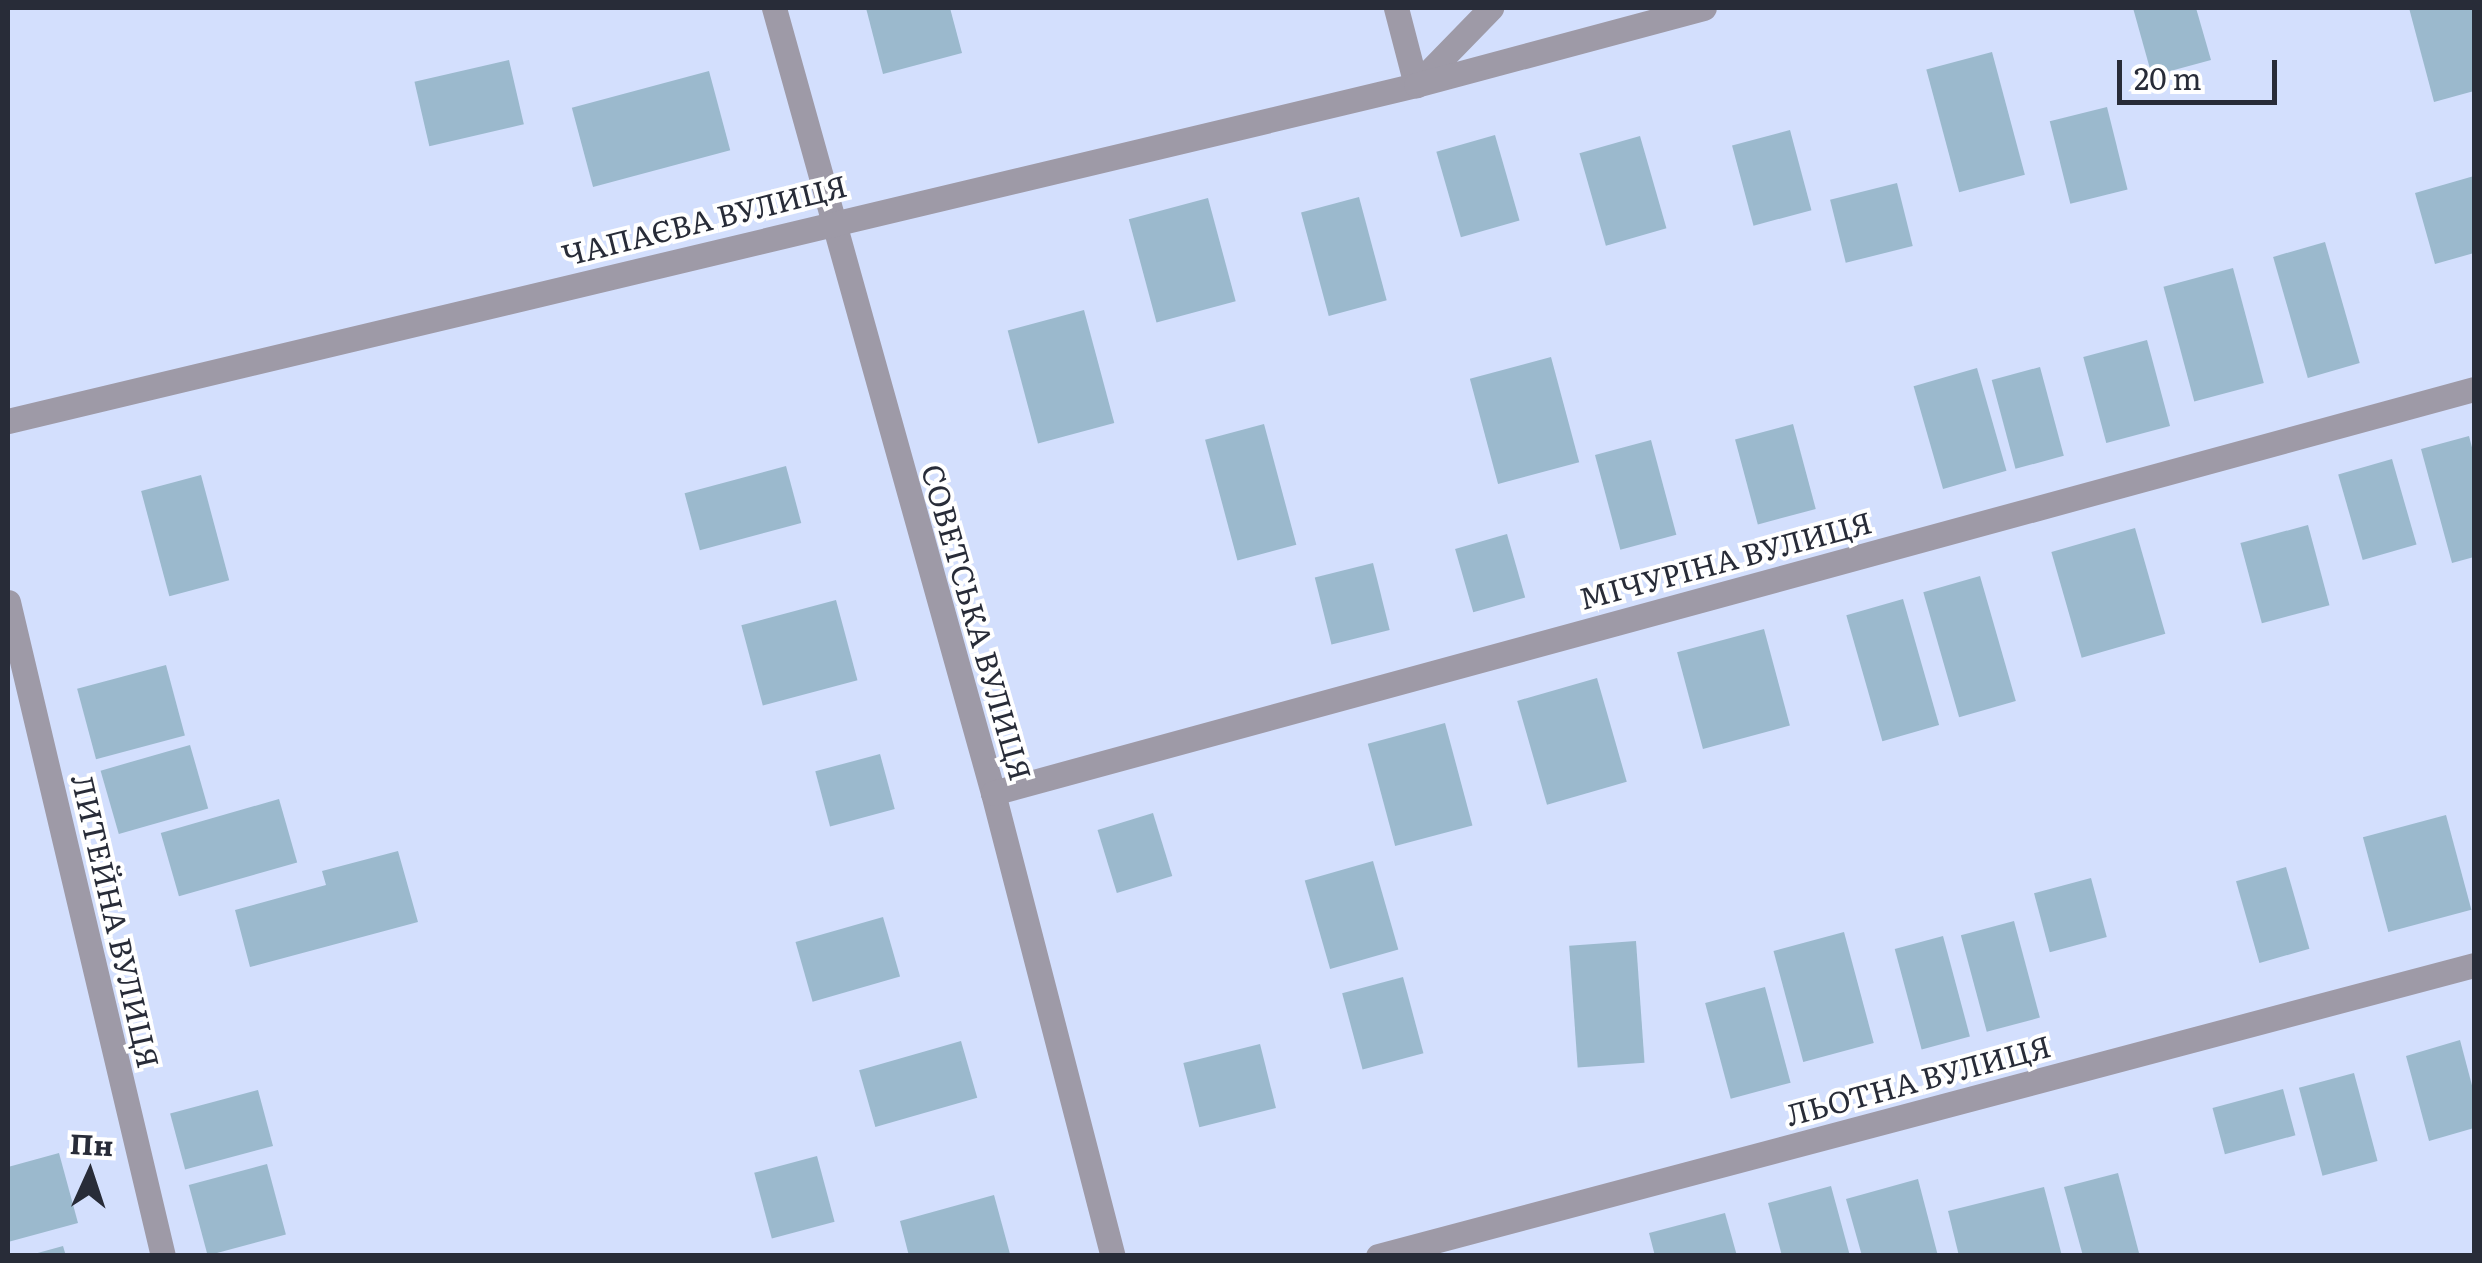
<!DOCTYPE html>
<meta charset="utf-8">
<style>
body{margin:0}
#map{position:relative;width:2482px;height:1263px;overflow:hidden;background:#d3dffd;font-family:Literata,serif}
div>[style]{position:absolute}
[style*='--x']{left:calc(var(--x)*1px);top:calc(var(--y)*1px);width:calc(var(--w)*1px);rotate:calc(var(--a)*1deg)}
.building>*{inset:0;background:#9bb9cd;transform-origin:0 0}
.minor>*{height:25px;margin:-12.5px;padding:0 12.5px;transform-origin:12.5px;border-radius:12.5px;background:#9e9aa7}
span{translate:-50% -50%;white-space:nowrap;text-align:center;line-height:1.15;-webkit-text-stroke:8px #fff;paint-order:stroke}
.street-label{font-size:30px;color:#282c38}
.frame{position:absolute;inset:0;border:10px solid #282c38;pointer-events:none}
.north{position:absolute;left:40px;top:1123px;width:100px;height:100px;-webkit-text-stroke:8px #fff;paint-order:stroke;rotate:3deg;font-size:28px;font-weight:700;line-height:40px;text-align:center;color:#282c38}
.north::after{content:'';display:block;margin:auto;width:35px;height:45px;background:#282c38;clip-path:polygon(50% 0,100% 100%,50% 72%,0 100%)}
.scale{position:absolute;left:2117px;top:60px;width:160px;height:45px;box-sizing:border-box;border:5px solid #282c38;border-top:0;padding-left:12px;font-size:30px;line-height:35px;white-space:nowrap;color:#282c38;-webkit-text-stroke:8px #fff;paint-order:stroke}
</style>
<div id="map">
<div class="building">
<i style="clip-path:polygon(866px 8px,950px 8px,962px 53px,883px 74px)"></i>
<i style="clip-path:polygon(2133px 8px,2196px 8px,2211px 60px,2152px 76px)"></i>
<i style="clip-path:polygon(2409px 8px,2474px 8px,2474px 91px,2434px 102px)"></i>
<i style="left:1992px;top:52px;width:127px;height:68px;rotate:75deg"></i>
<i style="left:509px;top:60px;width:66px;height:97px;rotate:77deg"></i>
<i style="left:709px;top:71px;width:82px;height:142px;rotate:75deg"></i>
<i style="left:2107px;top:107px;width:85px;height:59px;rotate:76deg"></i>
<i style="left:1790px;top:130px;width:83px;height:60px;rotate:75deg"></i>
<i style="left:1495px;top:135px;width:89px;height:61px;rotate:74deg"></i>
<i style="left:1640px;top:136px;width:96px;height:63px;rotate:74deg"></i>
<i style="clip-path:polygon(2474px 176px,2474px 253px,2435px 264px,2415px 193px)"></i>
<i style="left:1897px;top:183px;width:65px;height:69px;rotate:76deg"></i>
<i style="left:1359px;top:197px;width:107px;height:60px;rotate:75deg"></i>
<i style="left:1208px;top:198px;width:107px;height:82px;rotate:75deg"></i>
<i style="left:2325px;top:242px;width:126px;height:54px;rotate:74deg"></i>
<i style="left:2233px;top:268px;width:119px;height:72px;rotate:75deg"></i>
<i style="left:1084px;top:310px;width:117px;height:79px;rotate:75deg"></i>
<i style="left:2147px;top:340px;width:89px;height:66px;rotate:75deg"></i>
<i style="left:1551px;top:357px;width:109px;height:84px;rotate:75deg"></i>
<i style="left:2040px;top:367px;width:92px;height:50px;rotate:75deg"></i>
<i style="left:1977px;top:368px;width:107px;height:66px;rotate:74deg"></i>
<i style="left:1264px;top:424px;width:125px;height:61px;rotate:75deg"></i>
<i style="left:1793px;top:424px;width:88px;height:60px;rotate:75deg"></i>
<i style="clip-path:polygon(2469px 436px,2474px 455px,2474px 557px,2452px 563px,2421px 449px)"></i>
<i style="left:1651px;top:440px;width:98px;height:58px;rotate:75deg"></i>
<i style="left:2392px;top:459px;width:89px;height:56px;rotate:74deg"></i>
<i style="left:786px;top:466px;width:59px;height:105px;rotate:75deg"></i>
<i style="left:201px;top:475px;width:109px;height:62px;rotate:75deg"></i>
<i style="left:2308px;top:525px;width:83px;height:70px;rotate:75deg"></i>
<i style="left:2135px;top:528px;width:110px;height:87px;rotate:74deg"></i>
<i style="left:1507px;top:534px;width:66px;height:54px;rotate:74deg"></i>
<i style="left:1373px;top:563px;width:69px;height:60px;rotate:76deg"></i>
<i style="left:1980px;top:576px;width:130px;height:59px;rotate:74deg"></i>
<i style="left:1903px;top:599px;width:131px;height:59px;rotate:74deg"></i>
<i style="left:836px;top:600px;width:83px;height:98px;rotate:75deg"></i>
<i style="left:1764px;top:629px;width:100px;height:90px;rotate:75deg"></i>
<i style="left:166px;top:665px;width:73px;height:92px;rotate:75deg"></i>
<i style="left:1597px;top:678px;width:108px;height:83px;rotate:74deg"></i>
<i style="left:1445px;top:723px;width:106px;height:80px;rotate:75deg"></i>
<i style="left:190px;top:745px;width:66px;height:93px;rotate:74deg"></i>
<i style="left:880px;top:754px;width:57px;height:67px;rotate:75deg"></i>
<i style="left:279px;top:799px;width:66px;height:123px;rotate:74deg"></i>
<i style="left:1153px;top:813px;width:66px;height:58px;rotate:73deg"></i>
<i style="left:2446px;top:815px;width:98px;height:86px;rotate:75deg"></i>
<i style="clip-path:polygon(398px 851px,418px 922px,250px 967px,235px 910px,326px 885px,322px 871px)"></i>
<i style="left:1373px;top:861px;width:92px;height:71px;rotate:74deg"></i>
<i style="left:2286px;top:867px;width:85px;height:52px;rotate:74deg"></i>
<i style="left:2091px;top:878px;width:61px;height:59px;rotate:75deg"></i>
<i style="left:883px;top:917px;width:62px;height:91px;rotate:74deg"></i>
<i style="left:2014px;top:921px;width:100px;height:55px;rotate:75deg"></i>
<i style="left:1844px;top:932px;width:115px;height:73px;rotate:75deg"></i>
<i style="left:1943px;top:936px;width:104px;height:50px;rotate:75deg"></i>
<i style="left:1636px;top:941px;width:122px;height:67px;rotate:86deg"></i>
<i style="left:1403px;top:977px;width:79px;height:63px;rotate:75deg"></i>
<i style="left:1765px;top:987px;width:99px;height:62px;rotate:75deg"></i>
<i style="clip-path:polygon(2460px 1040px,2474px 1093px,2474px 1128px,2429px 1141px,2406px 1056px)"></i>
<i style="left:961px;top:1041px;width:59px;height:106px;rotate:74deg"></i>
<i style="left:1260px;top:1044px;width:66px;height:79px;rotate:76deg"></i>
<i style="left:2354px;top:1073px;width:91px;height:57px;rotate:75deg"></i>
<i style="left:2283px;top:1089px;width:48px;height:73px;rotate:75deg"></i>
<i style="left:258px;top:1090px;width:58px;height:91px;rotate:75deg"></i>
<i style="clip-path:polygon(59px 1153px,78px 1223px,8px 1242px,8px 1167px)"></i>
<i style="left:817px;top:1156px;width:68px;height:65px;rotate:75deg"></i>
<i style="left:267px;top:1164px;width:73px;height:81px;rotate:75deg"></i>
<i style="clip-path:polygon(2118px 1173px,2139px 1253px,2083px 1256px,2064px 1187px)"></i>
<i style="clip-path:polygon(1918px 1179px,1938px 1256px,1862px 1256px,1846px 1199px)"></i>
<i style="clip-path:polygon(1831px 1186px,1850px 1256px,1782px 1256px,1768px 1203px)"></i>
<i style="clip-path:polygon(2044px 1187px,2062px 1256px,1959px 1256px,1948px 1211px)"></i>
<i style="clip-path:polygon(994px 1195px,1010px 1254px,909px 1256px,900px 1221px)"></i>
<i style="clip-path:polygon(1725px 1213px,1737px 1256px,1655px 1256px,1649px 1233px)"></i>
<i style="clip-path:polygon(63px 1246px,66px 1256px,34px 1256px,34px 1254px)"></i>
</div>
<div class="minor">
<i style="--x:774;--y:8;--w:815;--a:74.41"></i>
<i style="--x:993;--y:793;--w:478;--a:75.5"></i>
<i style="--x:1396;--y:8;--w:80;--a:75.4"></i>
<i style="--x:1418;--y:83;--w:105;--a:-45.8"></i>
<i style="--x:8;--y:421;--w:1448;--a:-13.42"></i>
<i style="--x:1416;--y:85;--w:298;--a:-15"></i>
<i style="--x:8;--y:602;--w:672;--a:76.67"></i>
<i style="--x:993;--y:793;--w:1535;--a:-15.26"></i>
<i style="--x:1378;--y:1256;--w:1134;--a:-14.87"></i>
</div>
<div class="street-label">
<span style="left:704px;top:219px;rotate:-14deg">ЧАПАЄВА ВУЛИЦЯ</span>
<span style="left:1725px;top:559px;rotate:-15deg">МІЧУРІНА ВУЛИЦЯ</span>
<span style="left:978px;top:622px;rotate:74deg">СОВЕТСЬКА ВУЛИЦЯ</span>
<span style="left:117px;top:921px;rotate:77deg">ЛИТЕЙНА ВУЛИЦЯ</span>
<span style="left:1918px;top:1079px;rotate:-15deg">ЛЬОТНА ВУЛИЦЯ</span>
</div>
<div class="frame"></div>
<div class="north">Пн</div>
<div class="scale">20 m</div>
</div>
